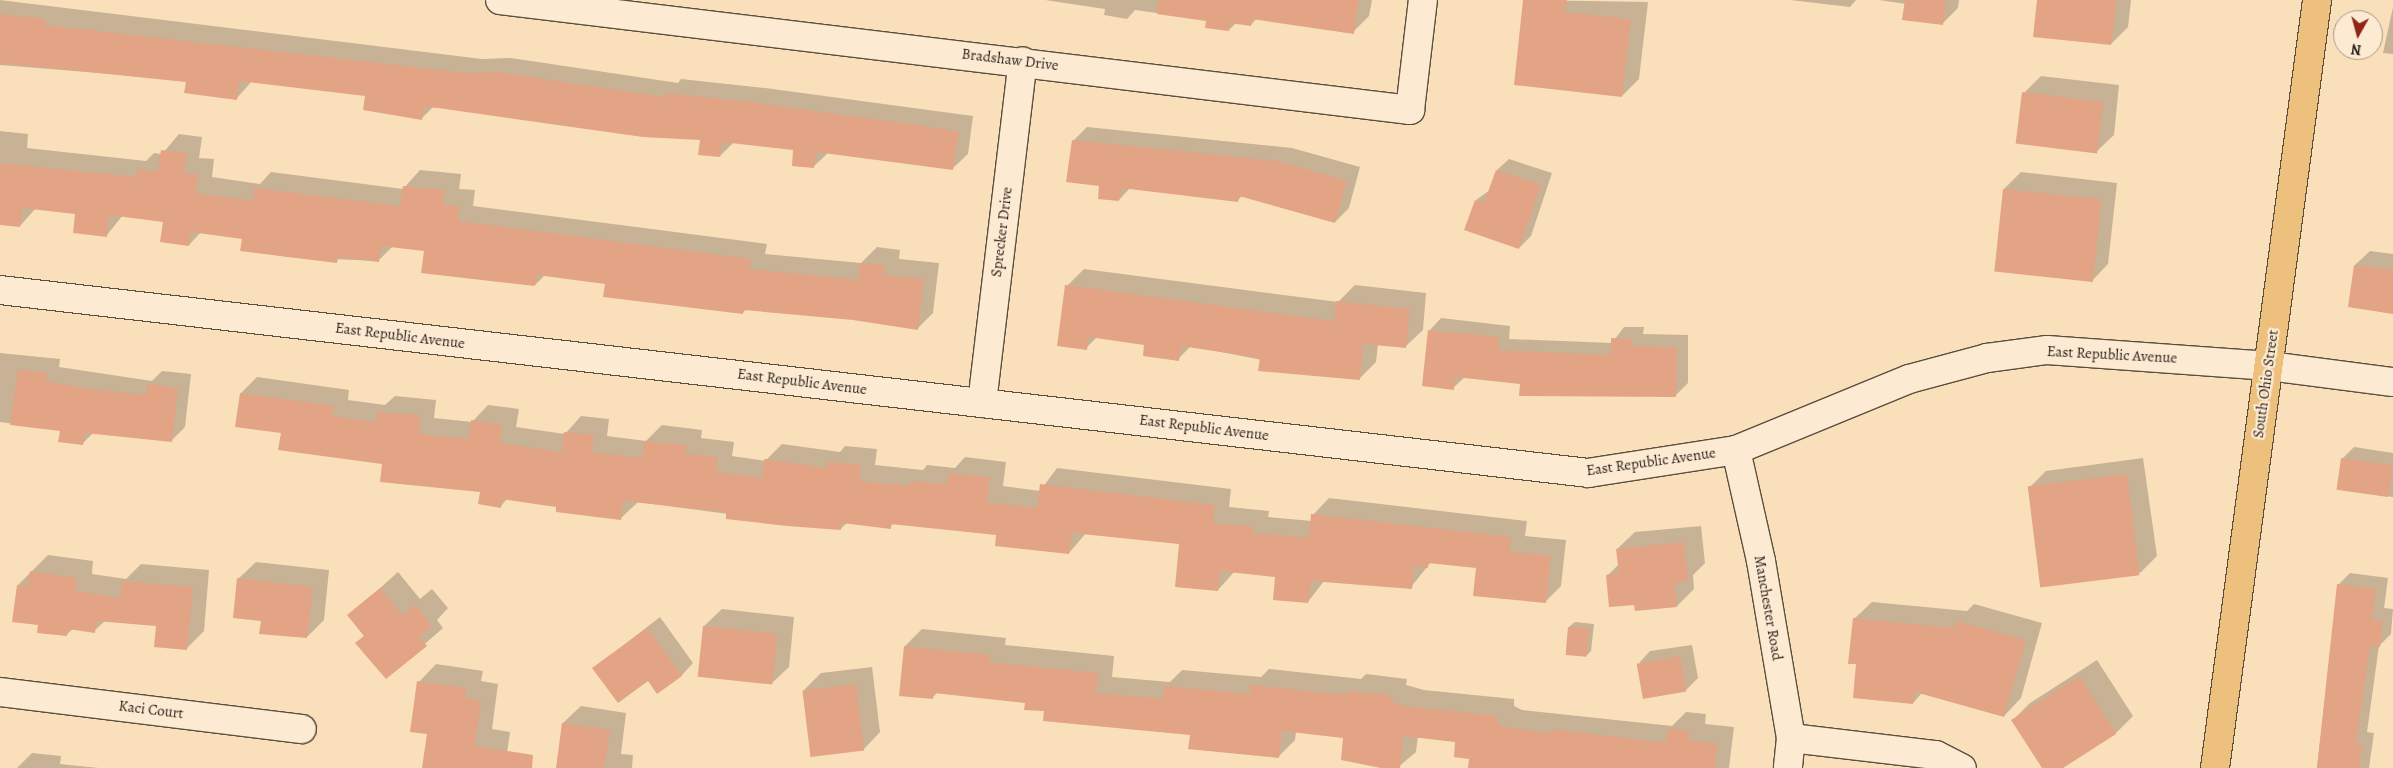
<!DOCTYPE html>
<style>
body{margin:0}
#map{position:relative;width:2393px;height:768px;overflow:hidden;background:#fadfbb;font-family:Alegreya,serif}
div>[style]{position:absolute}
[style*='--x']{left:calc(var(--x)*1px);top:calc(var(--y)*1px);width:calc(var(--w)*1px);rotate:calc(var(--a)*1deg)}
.shadow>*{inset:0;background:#0003}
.building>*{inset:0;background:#e3a385;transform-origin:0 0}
.roads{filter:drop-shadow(1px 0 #5a4e3d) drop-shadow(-1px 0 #5a4e3d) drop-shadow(0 1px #5a4e3d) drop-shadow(0 -1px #5a4e3d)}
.minor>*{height:28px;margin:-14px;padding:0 14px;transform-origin:14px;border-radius:14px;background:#fcead3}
.major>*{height:28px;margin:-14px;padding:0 14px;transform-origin:14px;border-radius:14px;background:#edc07e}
span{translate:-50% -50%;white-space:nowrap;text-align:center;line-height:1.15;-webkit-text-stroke:4.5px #fcead3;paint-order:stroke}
.street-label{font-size:15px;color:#251d13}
.north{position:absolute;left:2333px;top:10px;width:50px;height:50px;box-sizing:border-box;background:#fcead3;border:1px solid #a69886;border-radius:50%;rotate:187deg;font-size:14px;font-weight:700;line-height:20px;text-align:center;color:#251d13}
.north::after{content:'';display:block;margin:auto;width:18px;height:22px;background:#8f2418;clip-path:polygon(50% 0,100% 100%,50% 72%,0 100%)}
</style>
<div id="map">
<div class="shadow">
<i style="clip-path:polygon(0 0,482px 59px,511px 58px,678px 83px,681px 79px,765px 88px,973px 116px,968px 154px,953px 168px,828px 153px,813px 167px,795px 149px,734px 142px,720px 156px,701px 138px,434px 106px,422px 118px,366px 95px,252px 81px,237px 98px,187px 80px,0 65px)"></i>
<i style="clip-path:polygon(1045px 0,1372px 0,1369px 16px,1353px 32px,1257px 18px,1251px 25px,1236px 23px,1229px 30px,1208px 20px,1135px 10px,1127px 19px,1104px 15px,1105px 9px)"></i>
<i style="clip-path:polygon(1524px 0,1648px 2px,1639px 79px,1622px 96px)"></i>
<i style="clip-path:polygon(1790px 0,1856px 0,1850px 7px)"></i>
<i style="clip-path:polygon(1879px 0,1959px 0,1958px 8px,1942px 24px,1906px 4px)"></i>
<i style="clip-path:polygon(2038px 0,2131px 0,2128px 27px,2111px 44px)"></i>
<i style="clip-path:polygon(2393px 7px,2393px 54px,2383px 53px)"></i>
<i style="clip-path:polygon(2041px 76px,2119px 85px,2114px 135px,2096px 152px,2024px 93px)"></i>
<i style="clip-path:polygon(1087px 127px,1292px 148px,1360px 167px,1349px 208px,1335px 222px,1242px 196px,1237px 201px,1130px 188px,1119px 200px,1073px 141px)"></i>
<i style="clip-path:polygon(0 131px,28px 134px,27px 148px,146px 161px,154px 153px,162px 154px,179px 134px,202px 137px,199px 158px,214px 159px,212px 177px,260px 184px,271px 172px,403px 189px,420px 170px,461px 174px,459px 189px,475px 190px,473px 206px,767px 244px,765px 254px,861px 263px,877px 247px,900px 250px,899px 259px,939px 263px,933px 313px,917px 329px,853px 318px,747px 309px,743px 312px,606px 283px,545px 275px,535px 285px,425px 250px,393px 246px,378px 261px,288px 257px,242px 250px,243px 238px,201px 232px,189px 245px,164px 221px,123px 215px,107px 235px,77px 213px,36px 208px,20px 226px,0 224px)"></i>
<i style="clip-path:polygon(1509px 159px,1552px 173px,1531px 236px,1519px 248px,1476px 200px,1490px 190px,1497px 170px)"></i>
<i style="clip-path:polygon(2021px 172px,2117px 183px,2108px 264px,2091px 282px,2004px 189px)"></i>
<i style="clip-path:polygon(2370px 251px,2393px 254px,2393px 312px,2355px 265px)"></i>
<i style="clip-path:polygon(1084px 269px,1338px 302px,1355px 285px,1426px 293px,1423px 330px,1405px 347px,1378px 344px,1376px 362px,1359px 379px,1191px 346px,1178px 359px,1145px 344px,1097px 337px,1086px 348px,1067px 286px)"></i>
<i style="clip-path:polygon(1441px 318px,1510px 326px,1509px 339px,1612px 343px,1624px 327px,1644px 327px,1643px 334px,1688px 335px,1688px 383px,1676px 395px,1465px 377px,1453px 388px,1430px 330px)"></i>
<i style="clip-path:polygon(0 353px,60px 359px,59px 367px,152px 381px,162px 371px,191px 374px,185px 427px,171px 441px,94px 432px,82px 444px,61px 430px,0 422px)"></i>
<i style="clip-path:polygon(257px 377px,349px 390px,348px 400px,385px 405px,395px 396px,436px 400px,434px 418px,472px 422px,488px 405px,519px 409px,516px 427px,565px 434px,581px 416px,609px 419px,607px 436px,646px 441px,662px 425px,702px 430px,701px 438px,734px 442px,732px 456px,765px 461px,782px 444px,840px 452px,845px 446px,877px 449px,875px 465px,923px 470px,927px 465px,955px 468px,965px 457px,1006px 462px,1003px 486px,1040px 491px,1057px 468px,1231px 489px,1229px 507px,1269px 511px,1268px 517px,1312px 521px,1313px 515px,1329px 498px,1527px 521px,1525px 536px,1566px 540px,1561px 586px,1545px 602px,1477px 567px,1431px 562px,1411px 587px,1324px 581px,1308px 602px,1277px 576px,1234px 572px,1218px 590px,1180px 543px,1086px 533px,1069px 553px,998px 534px,894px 523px,890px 527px,847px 523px,840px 529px,638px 502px,621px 518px,508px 498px,501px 506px,481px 491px,282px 432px,241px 393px)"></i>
<i style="clip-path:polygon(2354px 447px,2393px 453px,2393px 497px,2338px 489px,2342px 459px)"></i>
<i style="clip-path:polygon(2143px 458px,2157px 556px,2140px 573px,2029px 488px,2046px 471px)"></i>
<i style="clip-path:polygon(1701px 526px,1705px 563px,1693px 575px,1694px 589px,1677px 606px,1636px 603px,1608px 575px,1619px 564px,1617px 549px,1635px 532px)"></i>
<i style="clip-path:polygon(48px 555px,93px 561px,92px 574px,126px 579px,141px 564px,209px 570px,204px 631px,187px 648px,157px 625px,105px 621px,94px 631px,73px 629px,66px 635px,39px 624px,18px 585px)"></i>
<i style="clip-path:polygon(256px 562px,329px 570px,324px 620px,307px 637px,262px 620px,238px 579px)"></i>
<i style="clip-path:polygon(398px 572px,420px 599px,432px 589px,448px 608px,437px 620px,443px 628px,386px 678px,357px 643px,365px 635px,349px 616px)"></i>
<i style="clip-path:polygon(2350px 573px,2388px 578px,2384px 608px,2393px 609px,2391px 634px,2379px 646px,2367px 732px,2374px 733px,2369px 768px,2317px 768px,2338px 585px)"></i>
<i style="clip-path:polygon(1872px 602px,1967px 611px,1974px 604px,2042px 623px,2021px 698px,2004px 716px,1922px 693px,1913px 703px,1858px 663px,1854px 619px)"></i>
<i style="clip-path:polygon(722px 609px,794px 617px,789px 667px,771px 684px,704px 626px)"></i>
<i style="clip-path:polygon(660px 617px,693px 663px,682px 675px,657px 692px,648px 679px,594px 668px)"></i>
<i style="clip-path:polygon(1575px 622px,1594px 624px,1591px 651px,1585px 657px,1569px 627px)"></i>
<i style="clip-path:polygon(922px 629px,1006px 638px,1005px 645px,1114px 656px,1112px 677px,1170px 682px,1182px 670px,1261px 677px,1269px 669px,1361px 679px,1366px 674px,1407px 679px,1406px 685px,1424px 690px,1514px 699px,1514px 706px,1522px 710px,1672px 726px,1686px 712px,1706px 714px,1705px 724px,1734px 727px,1729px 768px,1470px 768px,1471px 758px,1457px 740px,1418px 736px,1416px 752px,1397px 768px,1344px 736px,1296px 731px,1295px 740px,1278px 757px,1191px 734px,1045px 710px,1027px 702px,938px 692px,933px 697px,901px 694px,905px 646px)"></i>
<i style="clip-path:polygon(1692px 645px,1698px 678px,1686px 690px,1639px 663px,1650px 651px)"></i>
<i style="clip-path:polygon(2097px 660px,2133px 716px,2116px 733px,2060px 768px,2043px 768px,2013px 720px,2030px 703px)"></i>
<i style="clip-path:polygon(436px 664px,483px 671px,481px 681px,498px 684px,492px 729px,510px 732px,506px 760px,498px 768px,423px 768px,428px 733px,419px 682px)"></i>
<i style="clip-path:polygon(872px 667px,880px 732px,863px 750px,804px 690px,821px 673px)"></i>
<i style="clip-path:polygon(581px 706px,626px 713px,621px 754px,633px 755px,632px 768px,557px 768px,563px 723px)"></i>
<i style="clip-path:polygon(32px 753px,61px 756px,60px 764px,99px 768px,17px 768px)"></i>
</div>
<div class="building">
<i style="clip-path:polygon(1158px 0,1359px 0,1354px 34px,1252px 19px,1251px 26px,1230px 23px,1229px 31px,1205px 28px,1206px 21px,1157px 14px)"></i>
<i style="clip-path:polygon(1523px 0,1567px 0,1565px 12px,1631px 19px,1622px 97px,1514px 85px)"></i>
<i style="clip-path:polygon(1905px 0,1946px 0,1943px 25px,1902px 20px)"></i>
<i style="clip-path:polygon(2037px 0,2117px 0,2111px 45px,2033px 37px)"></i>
<i style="clip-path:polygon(0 14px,46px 19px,45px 25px,466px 73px,496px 72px,665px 97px,665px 93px,750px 102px,959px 131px,953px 170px,816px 152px,814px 168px,792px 166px,793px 150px,722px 142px,720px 157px,698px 155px,700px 140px,643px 137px,438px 108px,424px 107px,422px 120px,363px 110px,365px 96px,239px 81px,237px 100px,184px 93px,186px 82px,0 63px)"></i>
<i style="left:2022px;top:92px;width:82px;height:52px;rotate:7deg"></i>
<i style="clip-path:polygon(1072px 140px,1278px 161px,1347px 181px,1335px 223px,1239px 196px,1238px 202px,1121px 188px,1119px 201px,1098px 199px,1099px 186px,1066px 182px)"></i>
<i style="clip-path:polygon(161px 150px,187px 153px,184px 173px,199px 175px,196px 193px,253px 201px,254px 188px,400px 206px,403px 186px,445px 190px,443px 205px,459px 206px,458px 221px,751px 259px,750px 269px,858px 280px,860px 263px,885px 265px,884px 275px,924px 279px,918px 330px,853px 320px,744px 310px,743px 314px,603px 297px,605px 284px,537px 275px,535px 286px,421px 273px,424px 251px,381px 246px,379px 262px,338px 257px,337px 263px,240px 251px,242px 239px,191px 232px,189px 246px,160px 242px,163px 222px,109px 215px,107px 237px,73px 233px,75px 214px,22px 208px,20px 227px,0 225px,0 163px,136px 177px,137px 169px,158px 171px)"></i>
<i style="clip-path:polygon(1496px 170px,1541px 185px,1519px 249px,1464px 230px,1475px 200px,1484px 203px)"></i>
<i style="left:2003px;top:189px;width:99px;height:83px;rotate:6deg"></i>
<i style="clip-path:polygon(2354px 265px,2393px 270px,2393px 314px,2348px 307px)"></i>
<i style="clip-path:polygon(1065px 285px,1334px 321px,1336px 301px,1410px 309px,1406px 348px,1363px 344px,1360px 380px,1258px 371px,1260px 358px,1181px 346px,1179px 361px,1143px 356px,1144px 345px,1089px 337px,1087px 350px,1057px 346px)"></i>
<i style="clip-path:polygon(1428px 330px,1499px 337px,1498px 350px,1611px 355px,1611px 338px,1632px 339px,1632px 346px,1677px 347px,1676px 397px,1519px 396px,1520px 384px,1455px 377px,1454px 390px,1422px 386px)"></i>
<i style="clip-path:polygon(18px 369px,47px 373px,46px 381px,90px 389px,146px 395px,147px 384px,178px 388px,172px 442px,85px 433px,83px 445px,58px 442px,60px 431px,10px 425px)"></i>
<i style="clip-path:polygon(240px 393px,334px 406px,332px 416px,376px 422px,377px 412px,421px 415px,419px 434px,468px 439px,471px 420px,503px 425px,500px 443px,562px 452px,564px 432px,594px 435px,592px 452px,643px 458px,644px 441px,687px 445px,686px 454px,718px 457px,717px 472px,762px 478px,764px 459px,827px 468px,828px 462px,861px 465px,860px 481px,910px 486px,910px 481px,947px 484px,948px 473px,990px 477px,987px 502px,1037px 508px,1040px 484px,1215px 505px,1213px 523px,1254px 527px,1253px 533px,1309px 538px,1311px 514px,1511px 537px,1510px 552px,1551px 556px,1546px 603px,1473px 596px,1476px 568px,1428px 563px,1428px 568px,1414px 566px,1412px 589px,1311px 581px,1308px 603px,1273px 600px,1275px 577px,1220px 571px,1218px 591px,1175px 587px,1179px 544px,1072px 533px,1069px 554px,995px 546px,996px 535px,891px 524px,891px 529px,842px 523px,841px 530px,787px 526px,726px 519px,726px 512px,623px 501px,621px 520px,556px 512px,556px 507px,502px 499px,501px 508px,478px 504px,480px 492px,380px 482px,382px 464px,278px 450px,281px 433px,235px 427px)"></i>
<i style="left:2341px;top:458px;width:52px;height:32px;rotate:8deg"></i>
<i style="left:2127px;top:474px;width:102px;height:100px;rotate:83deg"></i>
<i style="clip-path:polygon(1684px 542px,1688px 581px,1675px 583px,1677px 607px,1635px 611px,1634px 605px,1609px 607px,1606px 575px,1619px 573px,1616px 549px)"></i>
<i style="clip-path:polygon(30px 571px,77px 578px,75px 591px,121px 598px,122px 581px,193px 587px,187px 650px,154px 647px,156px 626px,96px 621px,95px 633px,68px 629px,67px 636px,37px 633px,38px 625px,12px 622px,17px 585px,28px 586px)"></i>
<i style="clip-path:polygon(237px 578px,313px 587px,307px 638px,259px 634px,261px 621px,233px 618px)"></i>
<i style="clip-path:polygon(2337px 584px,2376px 589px,2372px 620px,2383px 621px,2380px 647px,2370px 646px,2356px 743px,2362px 744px,2359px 768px,2317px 768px)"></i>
<i style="clip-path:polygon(380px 588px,402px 615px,415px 605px,432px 626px,419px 637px,427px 646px,386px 679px,355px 643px,364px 636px,347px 615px)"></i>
<i style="clip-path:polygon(1853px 618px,1954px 628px,1956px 621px,2026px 640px,2004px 717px,1915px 692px,1913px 704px,1853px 698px,1856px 664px,1848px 664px)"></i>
<i style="left:703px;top:626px;width:75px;height:51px;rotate:6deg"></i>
<i style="left:1568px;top:627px;width:21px;height:28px;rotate:5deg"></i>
<i style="clip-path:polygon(647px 628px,682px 676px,657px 694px,648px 681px,618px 703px,592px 668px)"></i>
<i style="clip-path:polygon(904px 646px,990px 655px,989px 662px,1098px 673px,1096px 693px,1163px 699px,1164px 686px,1250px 694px,1251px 685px,1347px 695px,1348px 691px,1391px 695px,1390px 701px,1406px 706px,1497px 716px,1498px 722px,1505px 727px,1551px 733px,1552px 729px,1666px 743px,1668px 728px,1690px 731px,1689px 740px,1718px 744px,1715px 768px,1468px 768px,1469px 759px,1454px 757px,1455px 742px,1403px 736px,1400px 768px,1381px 768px,1341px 760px,1343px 738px,1282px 731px,1279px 758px,1188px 749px,1190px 735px,1043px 721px,1044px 711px,1024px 710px,1025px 703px,934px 693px,933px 699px,899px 696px)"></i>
<i style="left:1680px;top:656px;width:36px;height:44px;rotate:80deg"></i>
<i style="clip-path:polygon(2080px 676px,2116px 734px,2063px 768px,2042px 768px,2011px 720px)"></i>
<i style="clip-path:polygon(417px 681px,466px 688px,465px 698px,481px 701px,475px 746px,533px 755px,532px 768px,422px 768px,427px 734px,410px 732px)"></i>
<i style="left:856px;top:684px;width:67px;height:54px;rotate:83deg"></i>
<i style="clip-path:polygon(562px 723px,610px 730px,604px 768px,556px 768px)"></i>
</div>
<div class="roads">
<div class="minor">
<i style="--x:500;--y:0;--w:917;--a:6.89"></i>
<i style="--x:1410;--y:110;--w:111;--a:-83.3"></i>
<i style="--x:0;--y:290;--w:1599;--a:6.57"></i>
<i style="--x:1588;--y:473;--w:150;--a:-8.8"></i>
<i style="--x:1736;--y:450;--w:187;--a:-22.3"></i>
<i style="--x:1909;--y:379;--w:81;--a:-15.1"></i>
<i style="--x:1987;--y:358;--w:61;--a:-7.6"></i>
<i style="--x:2047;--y:350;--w:223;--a:4.1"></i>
<i style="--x:2269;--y:366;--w:125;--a:7.4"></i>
<i style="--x:982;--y:403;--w:344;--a:-83.2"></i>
<i style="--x:1736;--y:450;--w:114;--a:77.3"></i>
<i style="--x:1761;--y:561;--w:180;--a:80.4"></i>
<i style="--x:1791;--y:738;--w:30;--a:96"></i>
<i style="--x:0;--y:692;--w:304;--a:7"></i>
<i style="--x:1791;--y:738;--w:146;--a:6.7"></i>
<i style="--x:1936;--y:755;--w:29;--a:27"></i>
</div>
<div class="major">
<i style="--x:2215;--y:768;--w:775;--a:-82.43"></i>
</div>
</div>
<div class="street-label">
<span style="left:1010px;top:60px;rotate:7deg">Bradshaw Drive</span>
<span style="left:1002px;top:232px;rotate:-83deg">Sprecker Drive</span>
<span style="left:400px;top:336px;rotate:7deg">East Republic Avenue</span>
<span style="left:2112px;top:355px;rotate:3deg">East Republic Avenue</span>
<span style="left:802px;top:382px;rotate:7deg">East Republic Avenue</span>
<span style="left:2266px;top:384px;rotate:-82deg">South Ohio Street</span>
<span style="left:1204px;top:428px;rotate:7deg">East Republic Avenue</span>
<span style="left:1651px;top:462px;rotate:-8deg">East Republic Avenue</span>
<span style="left:1768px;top:608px;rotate:80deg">Manchester Road</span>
<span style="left:151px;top:710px;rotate:7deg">Kaci Court</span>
</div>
<div class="north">N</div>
</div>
